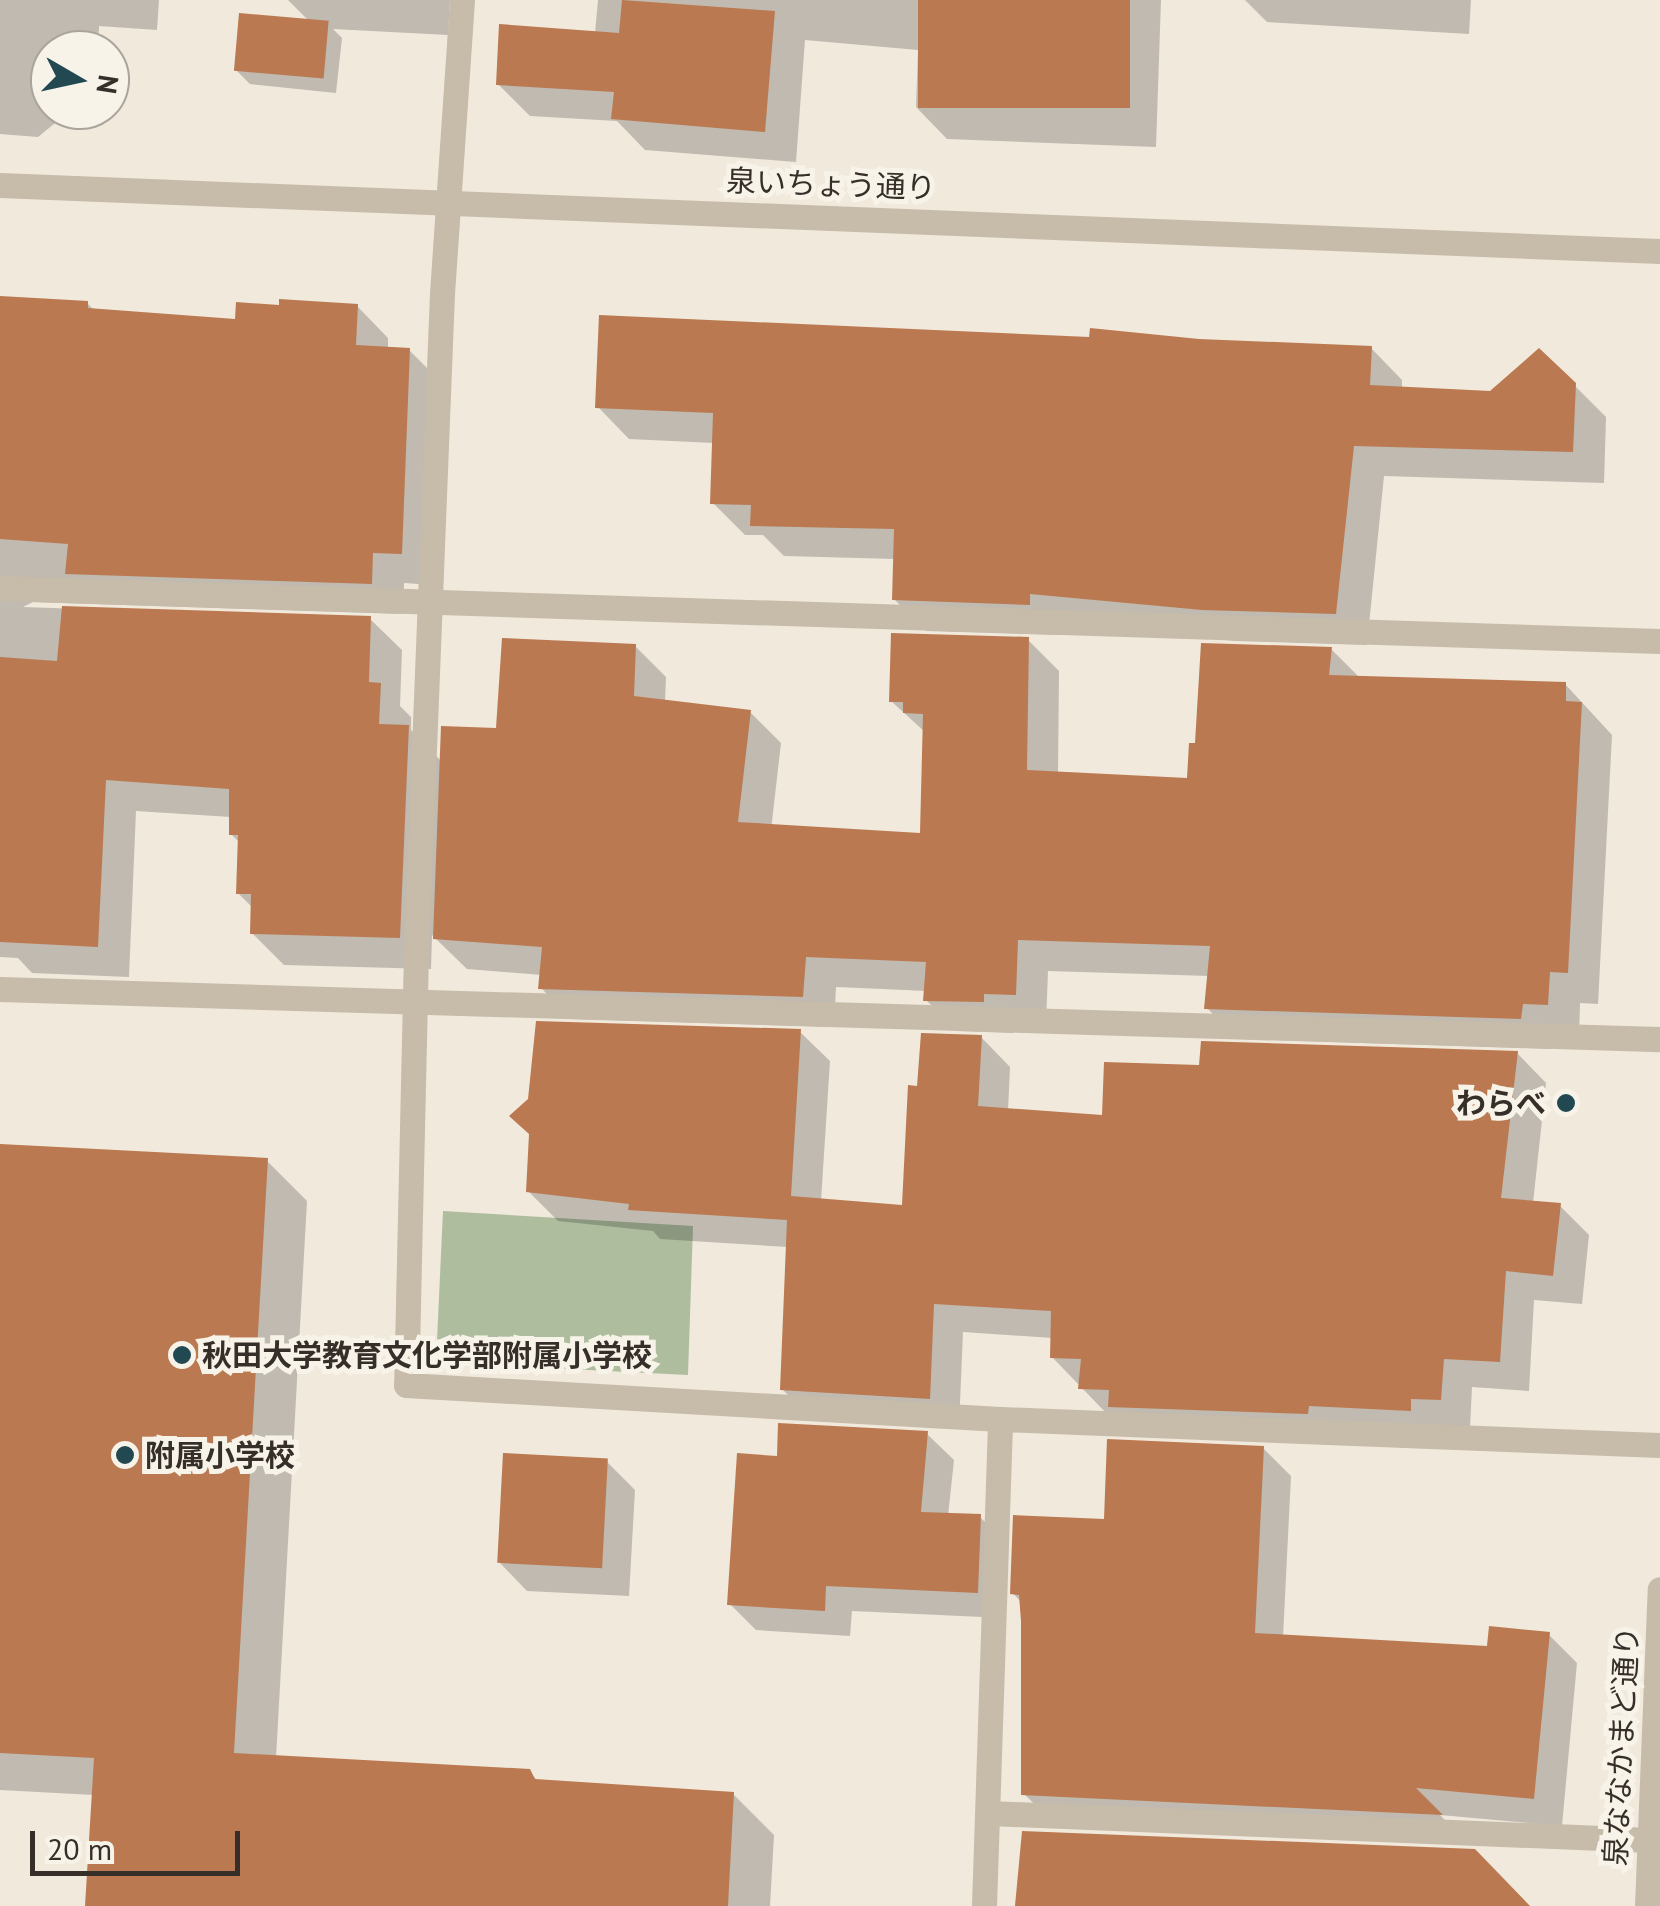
<!DOCTYPE html>
<meta charset="utf-8">
<style>
body{margin:0}
#map{position:relative;width:1660px;height:1906px;overflow:hidden;background:#f0e9dc;font-family:"PT Sans","Noto Sans JP",sans-serif}
div>[style]{position:absolute}
[style*='--x']{left:calc(var(--x)*1px);top:calc(var(--y)*1px);width:calc(var(--w)*1px);rotate:calc(var(--a)*1deg)}
.green>*{inset:0;background:#aebd9e}
.shadow>*{inset:0;background:#0003}
.building>*{inset:0;background:#ba7950;transform-origin:0 0}
.minor>*{height:25px;margin:-12.5px;padding:0 12.5px;transform-origin:12.5px;border-radius:12.5px;background:#c7bbaa}
.tertiary>*{height:25px;margin:-12.5px;padding:0 12.5px;transform-origin:12.5px;border-radius:12.5px;background:#c7bbaa}
.dots>*{width:28px;height:28px;translate:-50% -50%;box-sizing:border-box;border:5px solid #f8f3e8;border-radius:50%}
span{translate:-50% -50%;white-space:nowrap;text-align:center;line-height:1.15;-webkit-text-stroke:10px #f8f3e8;paint-order:stroke}
.street-label{font-size:30px;color:#352e29}
.poi-label{font-size:30px;color:#352e29;font-weight:700}
.right{translate:-100% -50%;text-align:right}
.left{translate:0 -50%;text-align:left}
.north{position:absolute;left:30px;top:30px;width:100px;height:100px;box-sizing:border-box;background:#f8f3e8;border:2px solid #aaa49c;border-radius:50%;rotate:99deg;font-size:28px;font-weight:700;line-height:40px;text-align:center;color:#352e29}
.north::after{content:'';display:block;margin:auto;width:35px;height:45px;background:#224852;clip-path:polygon(50% 0,100% 100%,50% 72%,0 100%)}
.scale{position:absolute;left:30px;top:1831px;width:210px;height:45px;box-sizing:border-box;border:5px solid #352e29;border-top:0;padding-left:12px;font-size:30px;line-height:35px;white-space:nowrap;color:#352e29;-webkit-text-stroke:8px #f8f3e8;paint-order:stroke}
</style>
<div id="map">
<div class="green">
<i style="clip-path:polygon(443px 1211px,693px 1226px,688px 1375px,469px 1364px,437px 1341px)"></i>
</div>
<div class="shadow">
<i style="clip-path:polygon(0 0,159px 0,157px 30px,99px 26px,98px 50px,50px 50px,50px 110px,71px 110px,38px 137px,0 134px)"></i>
<i style="clip-path:polygon(288px 0,450px 0,448px 35px,333px 29px,342px 38px,336px 93px,250px 84px,236px 70px,310px 22px)"></i>
<i style="clip-path:polygon(598px 0,1161px 0,1156px 147px,947px 139px,916px 107px,918px 50px,805px 40px,796px 162px,645px 150px,617px 121px,530px 116px,498px 84px,595px 33px)"></i>
<i style="clip-path:polygon(1245px 0,1471px 0,1469px 34px,1267px 22px)"></i>
<i style="clip-path:polygon(0 298px,87px 303px,95px 311px,237px 322px,357px 306px,388px 338px,388px 349px,409px 350px,441px 382px,433px 585px,404px 583px,403px 614px,33px 602px,23px 607px,370px 619px,402px 650px,400px 706px,411px 717px,411px 730px,442px 762px,635px 646px,666px 677px,665px 702px,750px 712px,781px 743px,771px 830px,922px 836px,925px 732px,891px 701px,1028px 640px,1059px 671px,1058px 775px,1189px 781px,1197px 746px,1331px 649px,1360px 678px,1565px 684px,1612px 735px,1598px 1004px,1580px 1003px,1579px 1035px,1553px 1034px,1552px 1049px,1238px 1039px,1207px 1008px,1210px 976px,1048px 971px,1046px 1025px,1014px 1024px,1014px 1033px,957px 1031px,926px 1000px,927px 991px,836px 987px,834px 1027px,572px 1019px,541px 988px,542px 975px,467px 969px,432px 935px,431px 969px,284px 965px,252px 933px,253px 908px,238px 893px,240px 843px,231px 834px,231px 817px,136px 811px,129px 977px,32px 973px,18px 958px,0 957px)"></i>
<i style="clip-path:polygon(1091px 340px,1371px 348px,1402px 380px,1402px 389px,1491px 394px,1574px 385px,1606px 417px,1604px 483px,1384px 476px,1367px 645px,1236px 641px,1061px 624px,1061px 635px,926px 631px,894px 599px,895px 559px,784px 556px,763px 535px,745px 535px,713px 503px,714px 443px,629px 439px,598px 407px)"></i>
<i style="clip-path:polygon(800px 1032px,830px 1061px,821px 1201px,904px 1208px,920px 1088px,981px 1037px,1010px 1067px,1008px 1111px,1105px 1118px,1201px 1068px,1517px 1053px,1546px 1083px,1533px 1203px,1560px 1206px,1589px 1235px,1582px 1304px,1534px 1300px,1529px 1391px,1472px 1387px,1470px 1428px,1110px 1417px,1052px 1357px,1053px 1338px,963px 1332px,959px 1427px,812px 1419px,782px 1389px,788px 1247px,660px 1239px,653px 1231px,558px 1221px,528px 1191px)"></i>
<i style="clip-path:polygon(0 1146px,266px 1160px,307px 1201px,276px 1758px,529px 1772px,539px 1782px,733px 1794px,774px 1835px,770px 1906px,88px 1906px,94px 1795px,0 1790px)"></i>
<i style="clip-path:polygon(927px 1434px,954px 1460px,948px 1516px,980px 1517px,1006px 1543px,1004px 1618px,852px 1611px,850px 1636px,756px 1630px,730px 1604px,779px 1458px)"></i>
<i style="clip-path:polygon(1263px 1448px,1291px 1476px,1283px 1637px,1490px 1649px,1549px 1635px,1577px 1663px,1562px 1826px,1440px 1815px,1466px 1842px,1056px 1825px,1024px 1794px,1021px 1602px,1013px 1593px,1106px 1521px)"></i>
<i style="clip-path:polygon(607px 1462px,635px 1490px,629px 1596px,527px 1591px,499px 1562px)"></i>
</div>
<div class="building">
<i style="clip-path:polygon(622px 0,775px 11px,765px 132px,611px 119px,614px 92px,496px 85px,499px 24px,619px 33px)"></i>
<i style="left:918px;top:0;width:212px;height:108px"></i>
<i style="left:239px;top:13px;width:90px;height:58px;rotate:5deg"></i>
<i style="clip-path:polygon(0 296px,88px 301px,88px 308px,235px 319px,236px 302px,279px 305px,279px 299px,358px 304px,356px 345px,410px 348px,402px 554px,373px 553px,372px 584px,65px 574px,68px 544px,0 539px)"></i>
<i style="clip-path:polygon(599px 315px,1089px 337px,1090px 328px,1199px 339px,1372px 346px,1370px 385px,1490px 391px,1539px 348px,1576px 383px,1573px 452px,1354px 446px,1336px 614px,1202px 610px,1030px 594px,1030px 605px,892px 600px,894px 529px,750px 526px,751px 505px,710px 504px,713px 413px,595px 408px)"></i>
<i style="clip-path:polygon(62px 606px,371px 616px,369px 682px,381px 683px,379px 724px,409px 725px,400px 938px,250px 934px,251px 894px,236px 894px,238px 835px,229px 835px,229px 789px,106px 780px,98px 947px,0 942px,0 657px,57px 661px)"></i>
<i style="clip-path:polygon(891px 633px,1029px 637px,1027px 770px,1187px 778px,1189px 743px,1195px 743px,1201px 643px,1332px 647px,1329px 675px,1566px 682px,1566px 701px,1582px 702px,1568px 973px,1550px 972px,1548px 1005px,1523px 1004px,1521px 1019px,1204px 1009px,1210px 946px,1018px 940px,1016px 995px,984px 994px,984px 1002px,923px 1001px,926px 962px,806px 957px,803px 997px,538px 989px,542px 947px,433px 939px,441px 726px,496px 728px,502px 638px,636px 644px,634px 696px,751px 710px,738px 822px,920px 833px,923px 714px,903px 713px,903px 702px,889px 702px)"></i>
<i style="clip-path:polygon(536px 1021px,801px 1029px,791px 1196px,902px 1205px,908px 1085px,917px 1086px,921px 1033px,982px 1035px,978px 1106px,1102px 1115px,1104px 1062px,1199px 1065px,1201px 1041px,1518px 1051px,1501px 1198px,1561px 1203px,1553px 1276px,1506px 1271px,1500px 1362px,1444px 1359px,1441px 1400px,1411px 1399px,1411px 1411px,1309px 1406px,1308px 1414px,1108px 1407px,1109px 1390px,1078px 1389px,1081px 1359px,1050px 1358px,1051px 1311px,934px 1304px,930px 1399px,780px 1390px,787px 1220px,628px 1210px,629px 1204px,526px 1192px,529px 1134px,509px 1116px,528px 1099px)"></i>
<i style="clip-path:polygon(0 1144px,268px 1158px,234px 1753px,530px 1769px,535px 1779px,734px 1792px,728px 1906px,85px 1906px,94px 1758px,0 1753px)"></i>
<i style="clip-path:polygon(778px 1423px,928px 1431px,921px 1512px,981px 1514px,978px 1593px,826px 1586px,825px 1611px,727px 1605px,737px 1453px,777px 1456px)"></i>
<i style="clip-path:polygon(1107px 1439px,1264px 1446px,1255px 1633px,1487px 1646px,1489px 1626px,1550px 1632px,1534px 1799px,1416px 1788px,1443px 1815px,1021px 1795px,1021px 1621px,1019px 1595px,1010px 1594px,1013px 1515px,1104px 1519px)"></i>
<i style="left:503px;top:1453px;width:105px;height:110px;rotate:3deg"></i>
<i style="clip-path:polygon(1022px 1831px,1475px 1849px,1530px 1906px,1015px 1906px)"></i>
</div>
<div class="minor">
<i style="--x:462;--y:0;--w:294;--a:93.9"></i>
<i style="--x:442;--y:293;--w:660;--a:92.26"></i>
<i style="--x:416;--y:952;--w:433;--a:91.3"></i>
<i style="--x:406;--y:1385;--w:595;--a:3.28"></i>
<i style="--x:1000;--y:1419;--w:661;--a:2.26"></i>
<i style="--x:0;--y:588;--w:1661;--a:1.83"></i>
<i style="--x:0;--y:989;--w:1661;--a:1.73"></i>
<i style="--x:989;--y:1813;--w:661;--a:2.34"></i>
<i style="--x:984;--y:1906;--w:487;--a:-88.1"></i>
</div>
<div class="tertiary">
<i style="--x:0;--y:185;--w:1661;--a:2.28"></i>
<i style="--x:1647;--y:1906;--w:317;--a:-87.7"></i>
</div>
<div class="dots">
<i style="left:1566px;top:1103px;background:#224852"></i>
<i style="left:182px;top:1355px;background:#224852"></i>
<i style="left:125px;top:1455px;background:#224852"></i>
</div>
<div class="street-label">
<span style="left:831px;top:184px;rotate:2deg">泉いちょう通り</span>
<span style="left:1621px;top:1746px;rotate:-87deg">泉ななかまど通り</span>
</div>
<div class="poi-label">
<span class="right" style="left:1546px;top:1103px">わらべ</span>
<span class="left" style="left:202px;top:1355px">秋田大学教育文化学部附属小学校</span>
<span class="left" style="left:145px;top:1455px">附属小学校</span>
</div>
<div class="north">N</div>
<div class="scale">20 m</div>
</div>
